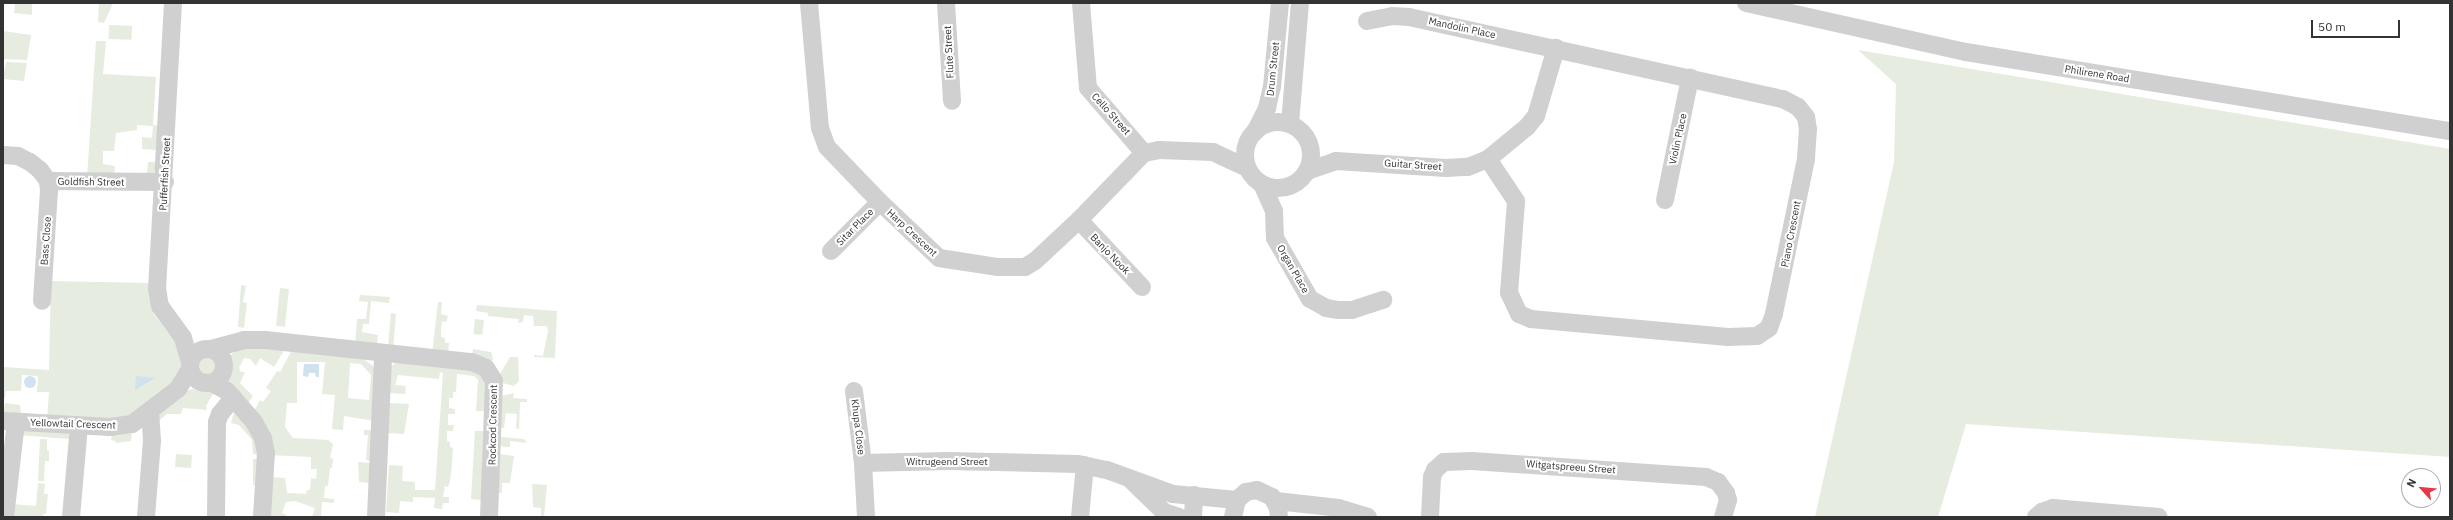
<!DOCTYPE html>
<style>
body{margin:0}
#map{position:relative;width:2453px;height:520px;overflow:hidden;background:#fff;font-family:"IBM Plex Sans",sans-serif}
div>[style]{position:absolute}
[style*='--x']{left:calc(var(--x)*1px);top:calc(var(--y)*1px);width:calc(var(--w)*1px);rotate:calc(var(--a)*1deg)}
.green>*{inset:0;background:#e6ecdf;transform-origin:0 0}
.round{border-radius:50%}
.water>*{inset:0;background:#cfe2ee}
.minor>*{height:18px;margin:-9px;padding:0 9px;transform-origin:9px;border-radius:9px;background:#d0d0d0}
.minor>.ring{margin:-9px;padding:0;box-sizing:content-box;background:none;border:18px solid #d0d0d0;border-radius:50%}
span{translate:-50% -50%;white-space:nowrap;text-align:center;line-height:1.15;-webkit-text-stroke:4px #fff;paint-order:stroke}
.street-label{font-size:10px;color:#333}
.frame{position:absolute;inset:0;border:4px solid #333;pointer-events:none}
.north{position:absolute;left:2401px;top:468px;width:40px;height:40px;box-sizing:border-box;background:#fff;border:1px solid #adadad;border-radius:50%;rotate:297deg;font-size:11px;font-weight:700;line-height:16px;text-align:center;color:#333}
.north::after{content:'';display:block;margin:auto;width:14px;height:18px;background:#e63946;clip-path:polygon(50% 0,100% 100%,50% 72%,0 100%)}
.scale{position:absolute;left:2311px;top:20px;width:89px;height:18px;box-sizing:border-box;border:2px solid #333;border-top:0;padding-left:5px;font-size:12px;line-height:14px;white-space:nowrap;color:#333;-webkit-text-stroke:3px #fff;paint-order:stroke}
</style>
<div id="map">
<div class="green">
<i style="clip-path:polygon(15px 3px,32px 3px,32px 15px,14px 13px)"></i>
<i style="clip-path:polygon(99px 3px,113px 3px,104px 23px,98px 22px)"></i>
<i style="left:109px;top:25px;width:23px;height:14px;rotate:2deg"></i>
<i style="clip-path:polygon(3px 31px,31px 35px,27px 60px,3px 59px)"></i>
<i style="clip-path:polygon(96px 41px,106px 41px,103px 74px,156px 77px,153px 125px,161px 126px,159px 150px,142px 149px,142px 137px,152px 138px,153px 126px,137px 125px,137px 130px,116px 133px,114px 151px,103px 151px,103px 164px,115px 166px,114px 174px,140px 176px,147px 172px,148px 162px,159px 162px,152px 176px,87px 178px)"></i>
<i style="clip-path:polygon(1858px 50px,2450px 149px,2450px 457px,1966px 424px,1938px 517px,1815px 517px,1894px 162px,1896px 84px)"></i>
<i style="clip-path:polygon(3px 61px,4px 71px,6px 62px,27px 63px,24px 81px,3px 79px)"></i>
<i style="clip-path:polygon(51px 281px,151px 283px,154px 314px,183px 351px,179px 380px,126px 422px,47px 420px,49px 392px,37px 392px,38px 376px,22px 375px,21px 391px,6px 391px,5px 398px,3px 398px,3px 367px,49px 370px)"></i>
<i style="clip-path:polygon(241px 285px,246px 286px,243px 302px,247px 303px,244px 328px,238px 327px)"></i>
<i style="left:280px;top:288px;width:9px;height:38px;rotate:6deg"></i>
<i style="clip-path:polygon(360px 295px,390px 297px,389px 303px,371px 301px,369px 324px,363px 324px,362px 332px,378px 335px,377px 345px,355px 346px,357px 319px,366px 319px,368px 302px,359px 301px)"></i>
<i style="clip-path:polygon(438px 302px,442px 302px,441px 314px,448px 316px,446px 322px,442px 321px,441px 330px,441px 337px,445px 338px,445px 343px,449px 343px,448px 355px,432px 354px)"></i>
<i style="clip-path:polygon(477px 305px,557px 311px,555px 358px,534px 357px,534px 355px,543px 356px,548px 331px,547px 326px,534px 326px,533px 316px,524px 315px,523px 322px,518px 323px,519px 319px,488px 316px,488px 313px,476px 311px)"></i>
<i style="clip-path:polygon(391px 313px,396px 314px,393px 350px,388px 346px)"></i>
<i style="left:475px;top:319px;width:9px;height:15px;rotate:6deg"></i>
<i style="clip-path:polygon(241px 347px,285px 349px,274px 367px,260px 358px,256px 366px,250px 359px,244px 358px,239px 368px,241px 372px,245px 372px,240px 383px,253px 396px,247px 405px,225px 383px,228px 357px)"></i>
<i style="clip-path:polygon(473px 349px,491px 352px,493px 359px,491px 362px,472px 359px)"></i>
<i style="clip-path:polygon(evenodd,292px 350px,362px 358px,372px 365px,376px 371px,374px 421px,344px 416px,343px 430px,332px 429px,335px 395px,322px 394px,325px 362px,297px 362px,297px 403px,287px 403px,285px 427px,293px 438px,328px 440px,333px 444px,330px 458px,333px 459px,332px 468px,330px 468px,328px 486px,325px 486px,324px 498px,334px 499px,334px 503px,322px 502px,321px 516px,323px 517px,312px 517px,315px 508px,295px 501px,286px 502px,282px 513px,289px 517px,266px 517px,268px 477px,285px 478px,287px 493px,306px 494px,307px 490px,310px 490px,311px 478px,316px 479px,317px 469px,311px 469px,311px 457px,269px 455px,253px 413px,260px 400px,263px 402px,271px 391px,266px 388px,277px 371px,280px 372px,292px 350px,350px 363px,361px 364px,371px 375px,369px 400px,348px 398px,350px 363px)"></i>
<i class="round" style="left:195px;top:353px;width:24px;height:24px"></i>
<i style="clip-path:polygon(510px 357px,518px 357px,519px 381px,514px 386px,503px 383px,500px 374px)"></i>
<i style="clip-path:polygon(397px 362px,465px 368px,486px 376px,486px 411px,476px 411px,478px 380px,474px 376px,457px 374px,456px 392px,453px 392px,453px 398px,449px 398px,449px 408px,455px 409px,455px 414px,448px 414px,448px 425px,454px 425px,453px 431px,447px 431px,447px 441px,450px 442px,450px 447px,453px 448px,452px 464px,450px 481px,448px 487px,445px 486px,443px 497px,449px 497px,449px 503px,443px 503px,442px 509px,434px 508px,435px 498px,413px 497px,413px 502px,400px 501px,399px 513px,386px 512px,389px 465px,403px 466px,402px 481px,415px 482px,415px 490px,435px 490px,443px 373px,440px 372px,439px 379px,398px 375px,395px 385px,406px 386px,405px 394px,389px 393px,389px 368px)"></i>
<i style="clip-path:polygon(192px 389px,214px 392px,206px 406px,207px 410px,183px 408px,181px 414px,167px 414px,156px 423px,156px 416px,184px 392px)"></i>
<i style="clip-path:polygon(514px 393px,513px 398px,527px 399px,527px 402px,520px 402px,519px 429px,516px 428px,517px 414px,506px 413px,504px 428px,502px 428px,499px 425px,501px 396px)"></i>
<i style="clip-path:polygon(5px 403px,20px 405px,21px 413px,31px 413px,30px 417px,3px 417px)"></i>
<i style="clip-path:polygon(389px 403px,409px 404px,404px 434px,387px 433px)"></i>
<i style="clip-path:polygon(234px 412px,258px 440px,258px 455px,253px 454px,252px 440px,239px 425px,231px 423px)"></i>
<i style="clip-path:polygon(19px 429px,69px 432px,69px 439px,18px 435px)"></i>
<i style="clip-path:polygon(364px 430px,373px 430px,372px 461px,366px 460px,368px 435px,364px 435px)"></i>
<i style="clip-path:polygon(475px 431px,483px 431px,482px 500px,471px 499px)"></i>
<i style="clip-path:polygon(132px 432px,131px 441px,115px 443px,116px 441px,111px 440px,112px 435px)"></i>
<i style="clip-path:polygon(501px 437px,524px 439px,527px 443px,510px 441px,510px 447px,504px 447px,500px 445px)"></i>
<i style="clip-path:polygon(40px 439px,47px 439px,47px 450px,49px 451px,49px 461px,45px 461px,44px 481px,38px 481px)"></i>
<i style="left:176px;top:454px;width:16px;height:13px;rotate:4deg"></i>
<i style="clip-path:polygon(500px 454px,514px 456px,510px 483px,502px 483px,502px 493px,495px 493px)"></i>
<i style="left:253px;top:459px;width:5px;height:26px"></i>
<i style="clip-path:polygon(358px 462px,372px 463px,371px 483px,359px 482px)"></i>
<i style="clip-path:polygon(38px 483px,45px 484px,44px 494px,48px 494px,46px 514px,43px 514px,43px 517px,10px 517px,12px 504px,36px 506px)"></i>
<i style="clip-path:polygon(532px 484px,547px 485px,544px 517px,541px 517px,541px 508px,533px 507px)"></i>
</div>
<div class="water">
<i style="clip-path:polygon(304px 364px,319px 364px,319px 377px,316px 377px,315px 373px,309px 373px,308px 377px,303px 376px)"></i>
<i style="clip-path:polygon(136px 376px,155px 378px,135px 390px)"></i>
<i class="round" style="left:24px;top:376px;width:12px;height:12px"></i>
</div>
<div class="minor">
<i style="--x:173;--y:3;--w:285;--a:93.2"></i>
<i style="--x:157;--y:288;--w:18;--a:81"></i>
<i style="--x:160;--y:306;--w:39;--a:54"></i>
<i style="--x:183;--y:338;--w:25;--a:74"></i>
<i style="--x:809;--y:3;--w:125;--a:85"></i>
<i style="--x:820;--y:128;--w:20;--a:70"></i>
<i style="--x:827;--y:147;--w:76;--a:46.1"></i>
<i style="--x:880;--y:202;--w:81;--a:43.5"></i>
<i style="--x:939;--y:258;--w:60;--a:8.7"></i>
<i style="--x:998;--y:267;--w:27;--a:0"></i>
<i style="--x:1025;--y:267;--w:12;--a:-31"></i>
<i style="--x:1035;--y:261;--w:60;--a:-43"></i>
<i style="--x:1079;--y:220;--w:93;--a:-45.9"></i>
<i style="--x:946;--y:3;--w:98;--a:86.5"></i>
<i style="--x:1081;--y:3;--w:85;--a:85.3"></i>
<i style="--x:1088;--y:88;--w:86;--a:49.3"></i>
<i style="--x:1746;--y:3;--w:225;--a:12.6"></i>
<i style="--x:1966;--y:52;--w:490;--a:9.3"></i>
<i style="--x:1367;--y:21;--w:25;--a:-11"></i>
<i style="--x:1392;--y:16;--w:17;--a:3"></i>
<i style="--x:1409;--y:17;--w:383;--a:12.4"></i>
<i style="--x:1783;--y:99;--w:17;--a:28"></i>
<i style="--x:1798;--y:107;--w:13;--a:51"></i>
<i style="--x:1806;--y:117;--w:12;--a:81"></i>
<i style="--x:1808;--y:129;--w:30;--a:94"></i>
<i style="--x:1806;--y:159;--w:158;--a:101.7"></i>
<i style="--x:1774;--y:314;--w:15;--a:110"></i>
<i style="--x:1769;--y:328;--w:14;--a:146"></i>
<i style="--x:1757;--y:336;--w:29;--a:178"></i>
<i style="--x:1728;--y:337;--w:198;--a:-174.8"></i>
<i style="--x:1531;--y:319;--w:13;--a:-157"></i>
<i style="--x:1519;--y:314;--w:23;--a:-115"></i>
<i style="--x:1509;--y:293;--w:92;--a:-85.6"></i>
<i style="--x:1516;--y:201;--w:50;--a:-123.7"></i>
<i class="ring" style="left:1245px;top:122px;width:48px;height:48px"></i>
<i style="--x:1290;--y:124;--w:121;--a:-85.3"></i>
<i style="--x:1255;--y:132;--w:27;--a:-63"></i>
<i style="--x:1267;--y:108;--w:22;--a:-77"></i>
<i style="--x:1272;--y:87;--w:84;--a:-84.6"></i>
<i style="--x:1144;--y:153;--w:15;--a:-11"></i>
<i style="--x:1159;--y:150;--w:54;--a:2.1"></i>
<i style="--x:1213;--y:152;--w:38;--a:25"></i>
<i style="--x:3;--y:155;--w:15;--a:4"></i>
<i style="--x:18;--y:156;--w:13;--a:27"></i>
<i style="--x:30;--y:162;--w:13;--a:39"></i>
<i style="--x:40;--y:170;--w:14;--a:54"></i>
<i style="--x:48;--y:181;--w:9;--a:84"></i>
<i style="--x:49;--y:190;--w:111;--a:93.6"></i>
<i style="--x:1307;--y:171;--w:31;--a:-19"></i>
<i style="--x:1336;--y:161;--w:110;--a:3.6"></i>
<i style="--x:1446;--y:168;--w:22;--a:-3"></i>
<i style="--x:1468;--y:167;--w:22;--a:-22"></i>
<i style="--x:1488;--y:159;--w:50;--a:-39.4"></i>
<i style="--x:1527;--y:127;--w:14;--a:-51"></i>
<i style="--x:1536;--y:116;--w:71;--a:-73.6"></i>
<i style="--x:48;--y:181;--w:117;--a:0.5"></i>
<i style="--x:1262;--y:184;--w:30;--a:66"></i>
<i style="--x:1274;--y:211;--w:27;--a:88"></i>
<i style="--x:1275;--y:238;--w:70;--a:60.2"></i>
<i style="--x:1310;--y:299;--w:18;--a:29"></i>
<i style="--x:1326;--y:308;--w:13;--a:9"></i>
<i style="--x:1339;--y:310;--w:13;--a:0"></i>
<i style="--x:1352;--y:310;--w:33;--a:-18"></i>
<i style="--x:1665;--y:200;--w:125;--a:-78.4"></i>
<i style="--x:1079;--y:220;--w:92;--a:46.8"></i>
<i style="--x:831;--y:251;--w:69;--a:-45"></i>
<i class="ring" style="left:190px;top:349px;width:16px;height:16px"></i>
<i style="--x:211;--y:349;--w:34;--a:-15"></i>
<i style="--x:244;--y:340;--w:21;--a:0"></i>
<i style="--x:265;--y:340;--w:208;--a:6.1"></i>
<i style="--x:472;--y:362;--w:15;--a:23"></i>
<i style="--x:486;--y:368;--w:15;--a:58"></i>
<i style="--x:494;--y:381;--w:136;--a:92.1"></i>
<i style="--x:212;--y:383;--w:17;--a:28"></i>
<i style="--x:227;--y:391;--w:41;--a:48.9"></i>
<i style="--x:254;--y:422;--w:18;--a:61"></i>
<i style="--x:263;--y:438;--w:15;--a:79"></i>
<i style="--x:266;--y:453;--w:64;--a:93.6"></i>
<i style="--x:854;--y:391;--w:73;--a:82.9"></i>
<i style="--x:863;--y:463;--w:54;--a:86.8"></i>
<i style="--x:3;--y:421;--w:107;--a:3.2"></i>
<i style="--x:110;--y:427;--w:22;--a:-8"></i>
<i style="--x:132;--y:424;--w:58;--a:-37.3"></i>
<i style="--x:178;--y:389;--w:23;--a:-59"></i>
<i style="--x:863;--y:463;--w:85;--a:-1.3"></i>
<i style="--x:948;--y:461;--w:130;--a:1.3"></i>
<i style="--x:1078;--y:464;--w:30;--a:12"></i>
<i style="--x:1107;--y:470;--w:70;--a:20"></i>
<i style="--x:1173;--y:494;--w:64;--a:5.4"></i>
<i style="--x:1132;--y:481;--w:45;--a:44.1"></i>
<i style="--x:1164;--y:512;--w:16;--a:18"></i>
<i style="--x:1276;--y:501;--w:63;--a:6.3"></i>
<i style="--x:1339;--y:508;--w:30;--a:17"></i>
<i style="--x:5;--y:517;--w:96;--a:-83.4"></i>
<i style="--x:71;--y:517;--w:92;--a:-85"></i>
<i style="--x:146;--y:517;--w:77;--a:-85.5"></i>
<i style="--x:152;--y:440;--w:29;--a:-94"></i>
<i style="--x:216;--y:517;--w:95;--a:-89.4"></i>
<i style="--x:217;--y:422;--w:9;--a:-69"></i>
<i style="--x:220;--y:414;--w:21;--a:-51"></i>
<i style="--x:376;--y:517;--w:163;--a:-87.5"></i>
<i style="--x:1080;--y:517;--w:52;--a:-84.5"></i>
<i style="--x:1193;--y:517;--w:22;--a:-87"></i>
<i style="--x:1233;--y:517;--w:17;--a:-77"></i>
<i style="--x:1237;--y:500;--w:12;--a:-42"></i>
<i style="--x:1246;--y:492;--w:11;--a:-10"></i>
<i style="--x:1257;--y:490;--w:17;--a:25"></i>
<i style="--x:1272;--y:497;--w:13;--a:61"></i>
<i style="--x:1278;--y:508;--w:9;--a:84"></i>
<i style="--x:1430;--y:517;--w:40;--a:-87.1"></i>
<i style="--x:1432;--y:477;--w:8;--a:-67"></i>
<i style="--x:1435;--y:470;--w:12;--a:-42"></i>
<i style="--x:1444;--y:462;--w:28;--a:-2"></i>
<i style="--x:1472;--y:461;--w:235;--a:3.9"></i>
<i style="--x:1706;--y:477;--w:13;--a:23"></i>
<i style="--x:1718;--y:482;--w:14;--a:54"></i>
<i style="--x:1726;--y:493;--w:7;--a:74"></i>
<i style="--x:1728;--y:500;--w:18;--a:106"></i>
<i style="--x:2036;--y:517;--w:8;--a:-40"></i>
<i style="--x:2042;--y:512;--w:12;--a:-20"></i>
<i style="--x:2053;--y:508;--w:106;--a:4.9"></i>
</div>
<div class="street-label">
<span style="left:1462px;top:28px;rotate:12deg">Mandolin Place</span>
<span style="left:949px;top:52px;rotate:-93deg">Flute Street</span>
<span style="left:1273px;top:69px;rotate:-84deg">Drum Street</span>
<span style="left:2097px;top:74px;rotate:9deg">Philirene Road</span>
<span style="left:1111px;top:114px;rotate:48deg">Cello Street</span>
<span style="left:1678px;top:139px;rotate:-78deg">Violin Place</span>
<span style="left:1413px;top:165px;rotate:4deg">Guitar Street</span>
<span style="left:165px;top:174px;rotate:-87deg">Pufferfish Street</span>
<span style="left:91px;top:182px;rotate:1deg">Goldfish Street</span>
<span style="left:855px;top:227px;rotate:-45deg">Sitar Place</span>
<span style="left:912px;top:233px;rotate:43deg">Harp Crescent</span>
<span style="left:1791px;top:234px;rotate:-79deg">Piano Crescent</span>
<span style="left:46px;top:241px;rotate:-86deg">Bass Close</span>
<span style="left:1110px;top:254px;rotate:46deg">Banjo Nook</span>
<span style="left:1293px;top:269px;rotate:60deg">Organ Place</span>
<span style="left:73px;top:424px;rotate:2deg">Yellowtail Crescent</span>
<span style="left:493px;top:425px;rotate:-89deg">Rockcod Crescent</span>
<span style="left:858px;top:427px;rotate:83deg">Khupa Close</span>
<span style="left:947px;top:462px">Witrugeend Street</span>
<span style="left:1571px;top:467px;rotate:4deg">Witgatspreeu Street</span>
</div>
<div class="frame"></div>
<div class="north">N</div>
<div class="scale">50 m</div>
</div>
